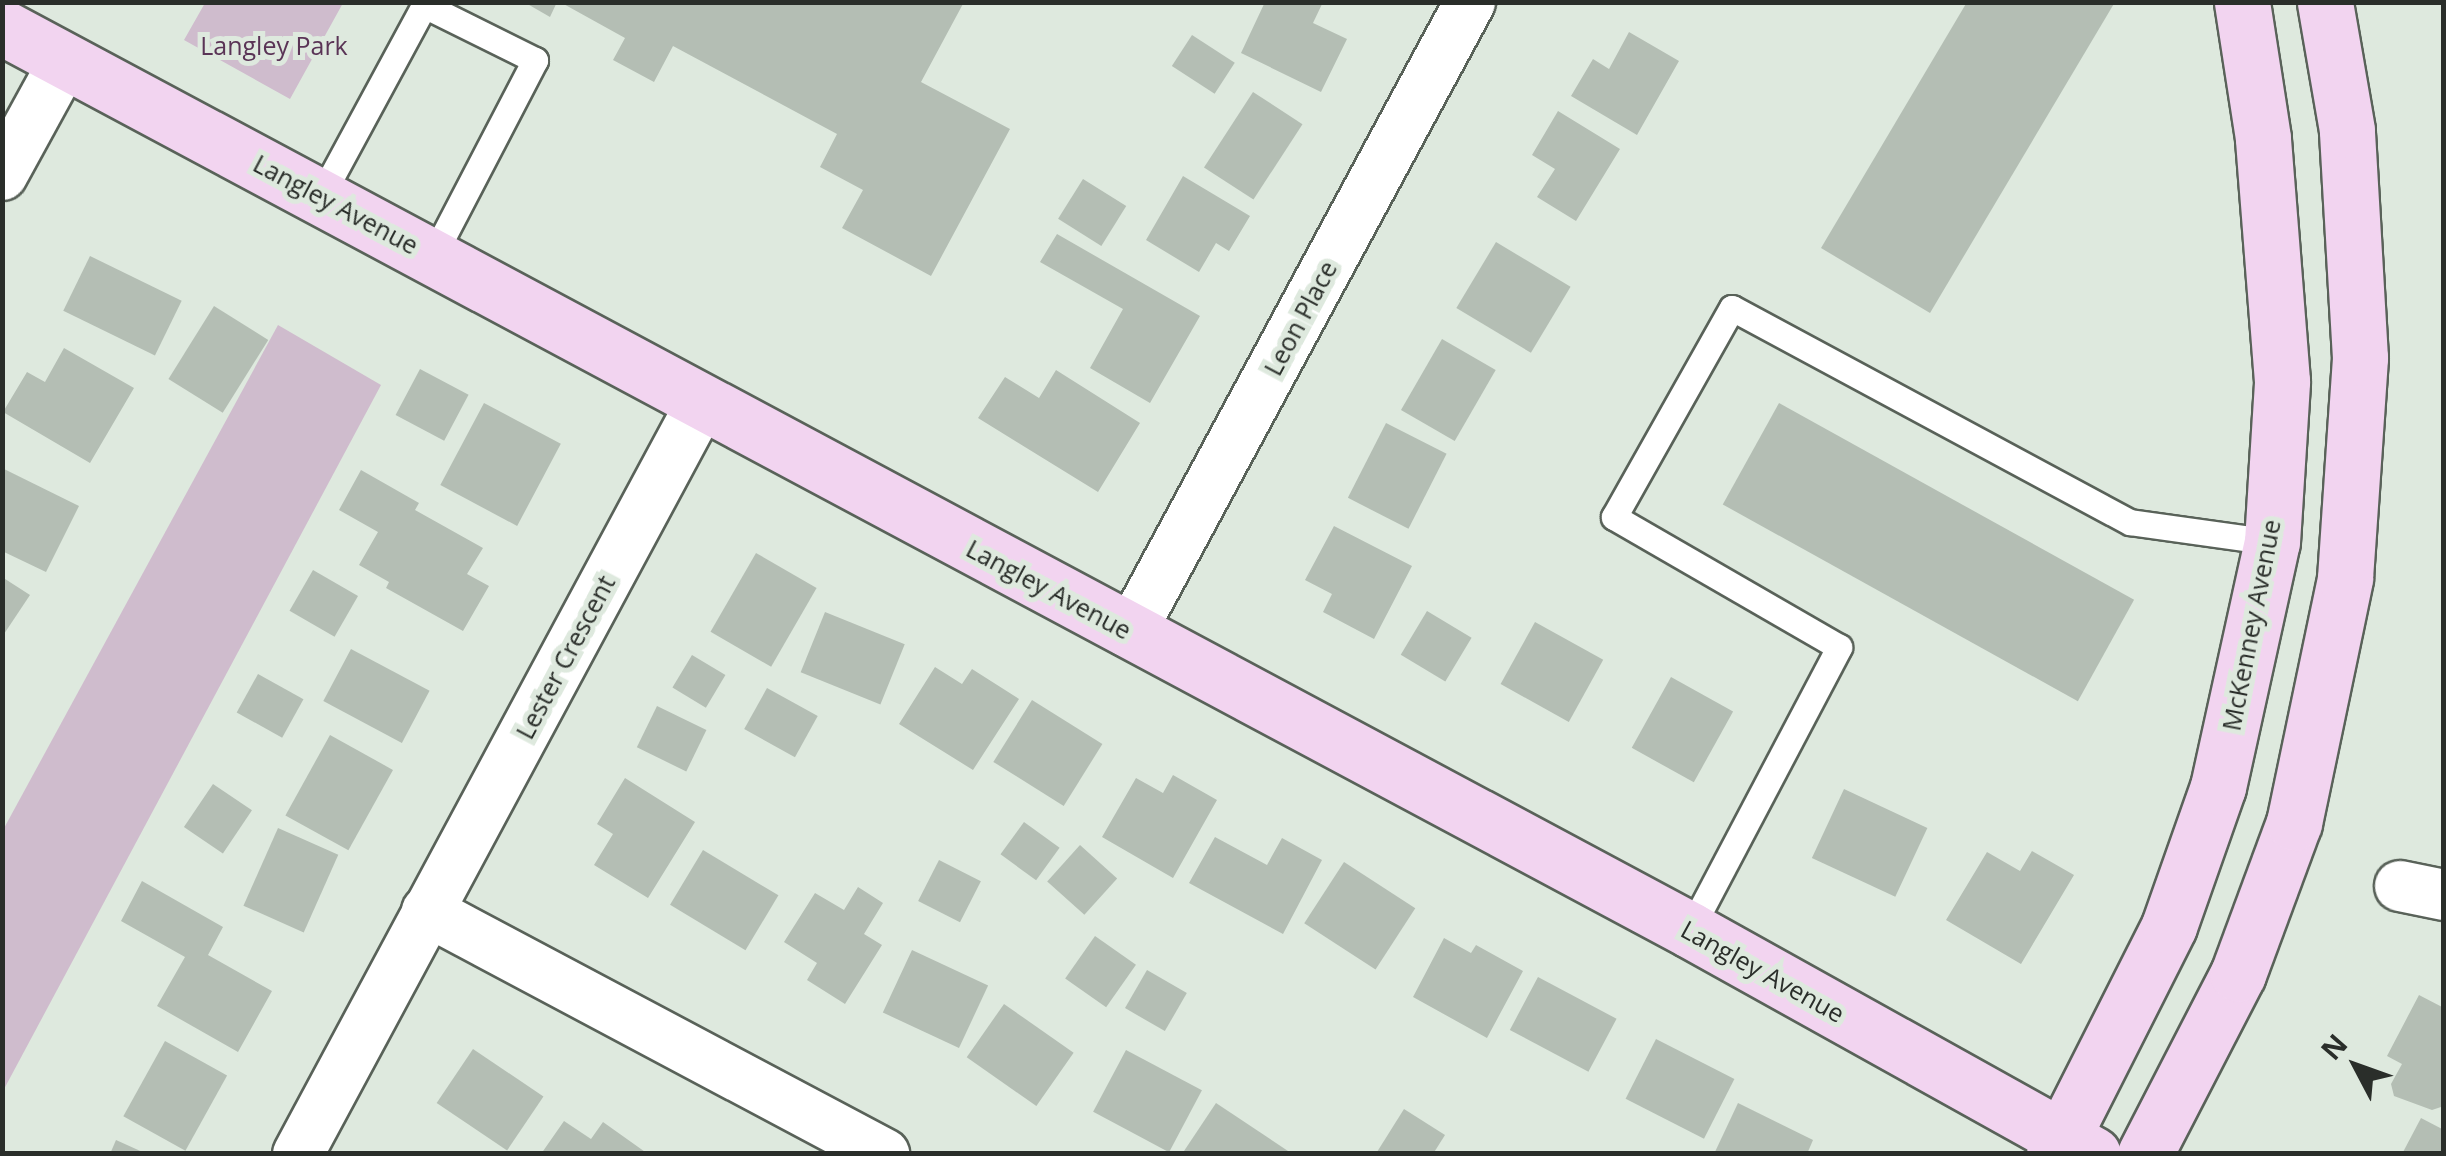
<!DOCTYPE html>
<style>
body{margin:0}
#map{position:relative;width:2446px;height:1156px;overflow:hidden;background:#dee9de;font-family:"Open Sans",sans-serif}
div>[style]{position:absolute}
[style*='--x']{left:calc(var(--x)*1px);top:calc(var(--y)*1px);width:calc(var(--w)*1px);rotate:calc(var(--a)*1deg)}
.green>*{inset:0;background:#cfbccd}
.building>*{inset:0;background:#b4beb4;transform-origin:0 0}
.roads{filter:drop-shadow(2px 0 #596259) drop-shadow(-2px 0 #596259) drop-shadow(0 2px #596259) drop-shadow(0 -2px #596259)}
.lane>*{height:25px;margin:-12.5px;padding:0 12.5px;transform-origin:12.5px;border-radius:12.5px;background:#fff}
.street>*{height:50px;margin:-25px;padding:0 25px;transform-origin:25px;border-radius:25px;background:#fff}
.secondary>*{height:55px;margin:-27.5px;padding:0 27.5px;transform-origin:27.5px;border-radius:27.5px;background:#f2d4f0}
span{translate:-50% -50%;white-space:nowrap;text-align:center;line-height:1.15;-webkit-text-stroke:10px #dee9de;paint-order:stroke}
.park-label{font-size:25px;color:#5a3456}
.street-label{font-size:25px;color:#2a2e2a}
.frame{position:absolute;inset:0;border:5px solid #2a2e2a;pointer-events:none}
.north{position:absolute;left:2306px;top:1016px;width:100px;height:100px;-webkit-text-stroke:8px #dee9de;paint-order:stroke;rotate:311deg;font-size:28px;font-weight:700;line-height:40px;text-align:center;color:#2a2e2a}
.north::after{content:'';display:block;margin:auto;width:35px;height:45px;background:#2a2e2a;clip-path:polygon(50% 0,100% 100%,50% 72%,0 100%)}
</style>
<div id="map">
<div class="green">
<i style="clip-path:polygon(205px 3px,205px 2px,343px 3px,290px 99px,184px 40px)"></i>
<i style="clip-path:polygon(278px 325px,381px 385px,3px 1091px,3px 830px)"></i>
</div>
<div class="building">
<i style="clip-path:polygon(524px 2px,557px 2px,550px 17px)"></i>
<i style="clip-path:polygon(560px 2px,964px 2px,921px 82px,1010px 129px,931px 276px,842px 228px,863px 190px,820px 167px,837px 134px,673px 46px,654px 82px,613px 60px,625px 38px)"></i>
<i style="clip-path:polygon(1265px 2px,1323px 2px,1313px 23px,1347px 39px,1321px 92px,1241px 53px)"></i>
<i style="clip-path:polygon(1967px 2px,2115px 2px,1930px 313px,1821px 248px)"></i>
<i style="clip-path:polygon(1629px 32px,1679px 61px,1637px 135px,1571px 96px,1593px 59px,1609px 69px)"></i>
<i style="left:1192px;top:35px;width:51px;height:37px;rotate:33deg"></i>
<i style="left:1253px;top:92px;width:59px;height:90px;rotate:33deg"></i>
<i style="clip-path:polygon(1558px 111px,1620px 149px,1576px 221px,1537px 197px,1555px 169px,1532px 155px)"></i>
<i style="clip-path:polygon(1183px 176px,1250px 216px,1229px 251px,1216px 243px,1199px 272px,1146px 240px)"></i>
<i style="left:1083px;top:179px;width:51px;height:47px;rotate:32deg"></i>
<i style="clip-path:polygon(1057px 234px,1200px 316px,1150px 403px,1090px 368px,1123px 309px,1040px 262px)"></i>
<i style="left:1496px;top:242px;width:87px;height:77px;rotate:31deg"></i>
<i style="left:90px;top:256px;width:102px;height:61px;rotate:26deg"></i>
<i style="left:214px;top:306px;width:64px;height:86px;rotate:32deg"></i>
<i style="left:1442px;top:339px;width:62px;height:82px;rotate:30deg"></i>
<i style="clip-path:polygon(64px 348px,134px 388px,90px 463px,3px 412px,27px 372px,45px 382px)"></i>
<i style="left:420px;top:369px;width:55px;height:52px;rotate:28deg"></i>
<i style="clip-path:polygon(1056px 370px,1140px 423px,1098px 492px,978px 418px,1005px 377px,1039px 398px)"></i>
<i style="left:484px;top:403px;width:87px;height:93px;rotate:28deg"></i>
<i style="left:1779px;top:403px;width:406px;height:116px;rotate:29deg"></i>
<i style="left:1386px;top:423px;width:68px;height:84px;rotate:27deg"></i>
<i style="clip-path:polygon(2px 468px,79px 506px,46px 572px,2px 551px)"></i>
<i style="clip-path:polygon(361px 470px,419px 503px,415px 510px,483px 548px,467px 574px,489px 586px,463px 631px,386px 588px,389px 582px,359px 565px,378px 532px,339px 510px)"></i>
<i style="clip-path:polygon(1334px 526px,1412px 566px,1374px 639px,1323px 612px,1332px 594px,1305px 580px)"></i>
<i style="left:756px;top:553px;width:70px;height:91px;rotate:30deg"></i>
<i style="left:313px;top:570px;width:52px;height:47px;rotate:30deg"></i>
<i style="clip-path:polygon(2px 577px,30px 595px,2px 637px)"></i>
<i style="left:1427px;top:611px;width:52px;height:51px;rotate:31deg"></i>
<i style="left:825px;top:612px;width:86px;height:65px;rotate:22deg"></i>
<i style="left:1535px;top:622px;width:78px;height:71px;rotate:29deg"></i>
<i style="left:351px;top:649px;width:89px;height:59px;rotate:28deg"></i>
<i style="left:692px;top:655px;width:39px;height:38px;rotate:31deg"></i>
<i style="clip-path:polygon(935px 667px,962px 684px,972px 669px,1019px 699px,973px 770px,899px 724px)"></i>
<i style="left:258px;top:674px;width:52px;height:44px;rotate:29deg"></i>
<i style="left:1671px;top:677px;width:71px;height:81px;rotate:29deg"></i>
<i style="left:767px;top:688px;width:58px;height:47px;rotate:29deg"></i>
<i style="left:1032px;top:700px;width:83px;height:73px;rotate:32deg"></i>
<i style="left:657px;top:706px;width:55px;height:46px;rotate:26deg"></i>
<i style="left:330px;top:735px;width:72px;height:92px;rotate:29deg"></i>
<i style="clip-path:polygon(1173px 775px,1217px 800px,1173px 878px,1102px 837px,1136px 778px,1163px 793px)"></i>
<i style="clip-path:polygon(625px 778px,695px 822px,648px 898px,594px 865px,613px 834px,597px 824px)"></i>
<i style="left:213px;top:784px;width:47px;height:52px;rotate:34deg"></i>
<i style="left:1844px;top:789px;width:92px;height:76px;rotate:25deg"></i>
<i style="left:1024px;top:822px;width:44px;height:40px;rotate:36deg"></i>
<i style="left:278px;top:828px;width:66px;height:85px;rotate:24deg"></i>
<i style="clip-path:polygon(1215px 837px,1267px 865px,1282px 838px,1322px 860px,1283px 934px,1189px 883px)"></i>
<i style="left:1080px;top:845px;width:50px;height:49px;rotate:42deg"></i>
<i style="left:703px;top:850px;width:88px;height:64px;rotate:31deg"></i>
<i style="clip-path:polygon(2032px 851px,2074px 875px,2021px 964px,1946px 920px,1987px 852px,2020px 871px)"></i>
<i style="left:939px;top:860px;width:47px;height:46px;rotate:27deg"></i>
<i style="left:1344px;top:862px;width:85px;height:73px;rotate:33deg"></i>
<i style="clip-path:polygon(142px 881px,223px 927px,208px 955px,272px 991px,238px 1052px,157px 1006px,185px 957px,121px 921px)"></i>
<i style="clip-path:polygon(858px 887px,883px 903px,864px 934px,882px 945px,845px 1004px,807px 980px,817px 963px,784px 942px,815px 893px,844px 910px)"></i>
<i style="left:1095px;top:936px;width:50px;height:52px;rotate:35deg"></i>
<i style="clip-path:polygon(1444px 938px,1471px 953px,1476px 945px,1523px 971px,1487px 1038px,1413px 997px)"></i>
<i style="left:912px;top:950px;width:84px;height:69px;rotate:25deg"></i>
<i style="left:1147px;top:970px;width:46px;height:44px;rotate:30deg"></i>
<i style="left:1538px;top:977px;width:89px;height:60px;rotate:28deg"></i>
<i style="clip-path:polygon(2419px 995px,2444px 1008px,2444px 1106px,2432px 1110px,2394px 1096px,2391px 1084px,2402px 1064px,2387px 1056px)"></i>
<i style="left:1004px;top:1004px;width:85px;height:65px;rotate:35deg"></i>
<i style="left:1656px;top:1039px;width:88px;height:67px;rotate:27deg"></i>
<i style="left:165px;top:1041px;width:71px;height:86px;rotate:29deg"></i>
<i style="left:473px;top:1049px;width:85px;height:65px;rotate:34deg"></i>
<i style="left:1126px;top:1050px;width:86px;height:70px;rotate:28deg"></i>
<i style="clip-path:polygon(1216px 1103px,1288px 1151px,1286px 1154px,1182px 1154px)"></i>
<i style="clip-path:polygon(1738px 1103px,1813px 1140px,1807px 1154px,1714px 1154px)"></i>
<i style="clip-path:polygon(1404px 1109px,1445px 1135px,1433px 1154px,1377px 1152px)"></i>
<i style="clip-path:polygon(2421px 1118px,2444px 1130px,2444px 1154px,2402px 1154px)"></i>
<i style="clip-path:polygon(564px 1121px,591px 1139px,603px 1122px,648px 1154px,541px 1154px)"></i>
<i style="clip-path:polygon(116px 1140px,147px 1154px,110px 1154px)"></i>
</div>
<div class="roads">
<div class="lane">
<i style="--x:424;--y:5;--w:124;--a:26.4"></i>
<i style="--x:535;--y:60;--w:221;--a:117.5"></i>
<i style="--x:321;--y:196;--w:221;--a:-61.6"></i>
<i style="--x:1690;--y:930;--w:320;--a:-62.2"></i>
<i style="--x:1839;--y:647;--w:260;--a:-150"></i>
<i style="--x:1614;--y:517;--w:240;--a:-60.6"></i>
<i style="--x:1732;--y:308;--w:452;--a:28.3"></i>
<i style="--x:2130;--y:522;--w:143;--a:8"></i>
</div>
<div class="street">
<i style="--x:2;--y:175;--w:131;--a:-61.3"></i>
<i style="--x:1130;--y:633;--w:717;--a:-61.68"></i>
<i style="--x:2400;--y:886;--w:45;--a:11.6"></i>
<i style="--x:427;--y:911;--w:518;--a:28"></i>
<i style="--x:298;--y:1154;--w:854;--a:-61.75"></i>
</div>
<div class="secondary">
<i style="--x:2;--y:27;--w:1914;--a:28.14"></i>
<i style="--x:1690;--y:930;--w:461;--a:29.1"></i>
<i style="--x:2054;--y:1154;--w:255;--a:-63.2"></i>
<i style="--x:2169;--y:926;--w:147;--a:-70.6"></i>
<i style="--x:2218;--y:787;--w:251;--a:-77.6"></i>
<i style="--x:2272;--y:542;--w:161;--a:-86.4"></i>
<i style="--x:2282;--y:381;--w:244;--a:-94.5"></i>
<i style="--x:2263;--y:138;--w:138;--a:-98.8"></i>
<i style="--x:2145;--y:1154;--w:203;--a:-62.7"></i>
<i style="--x:2238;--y:974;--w:161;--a:-69.7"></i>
<i style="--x:2294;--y:823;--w:250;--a:-78.2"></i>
<i style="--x:2345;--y:578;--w:221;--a:-86.1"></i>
<i style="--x:2360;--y:358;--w:228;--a:-93.3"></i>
<i style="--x:2347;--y:130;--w:130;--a:-99.8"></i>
</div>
</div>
<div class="park-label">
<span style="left:274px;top:45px">Langley Park</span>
</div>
<div class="street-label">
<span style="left:336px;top:204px;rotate:28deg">Langley Avenue</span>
<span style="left:1300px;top:318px;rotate:-62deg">Leon Place</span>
<span style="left:1049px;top:589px;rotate:28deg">Langley Avenue</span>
<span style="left:2251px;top:625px;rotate:-79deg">McKenney Avenue</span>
<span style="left:565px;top:657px;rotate:-62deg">Lester Crescent</span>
<span style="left:1763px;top:971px;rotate:29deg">Langley Avenue</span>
</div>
<div class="frame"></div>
<div class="north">N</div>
</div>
